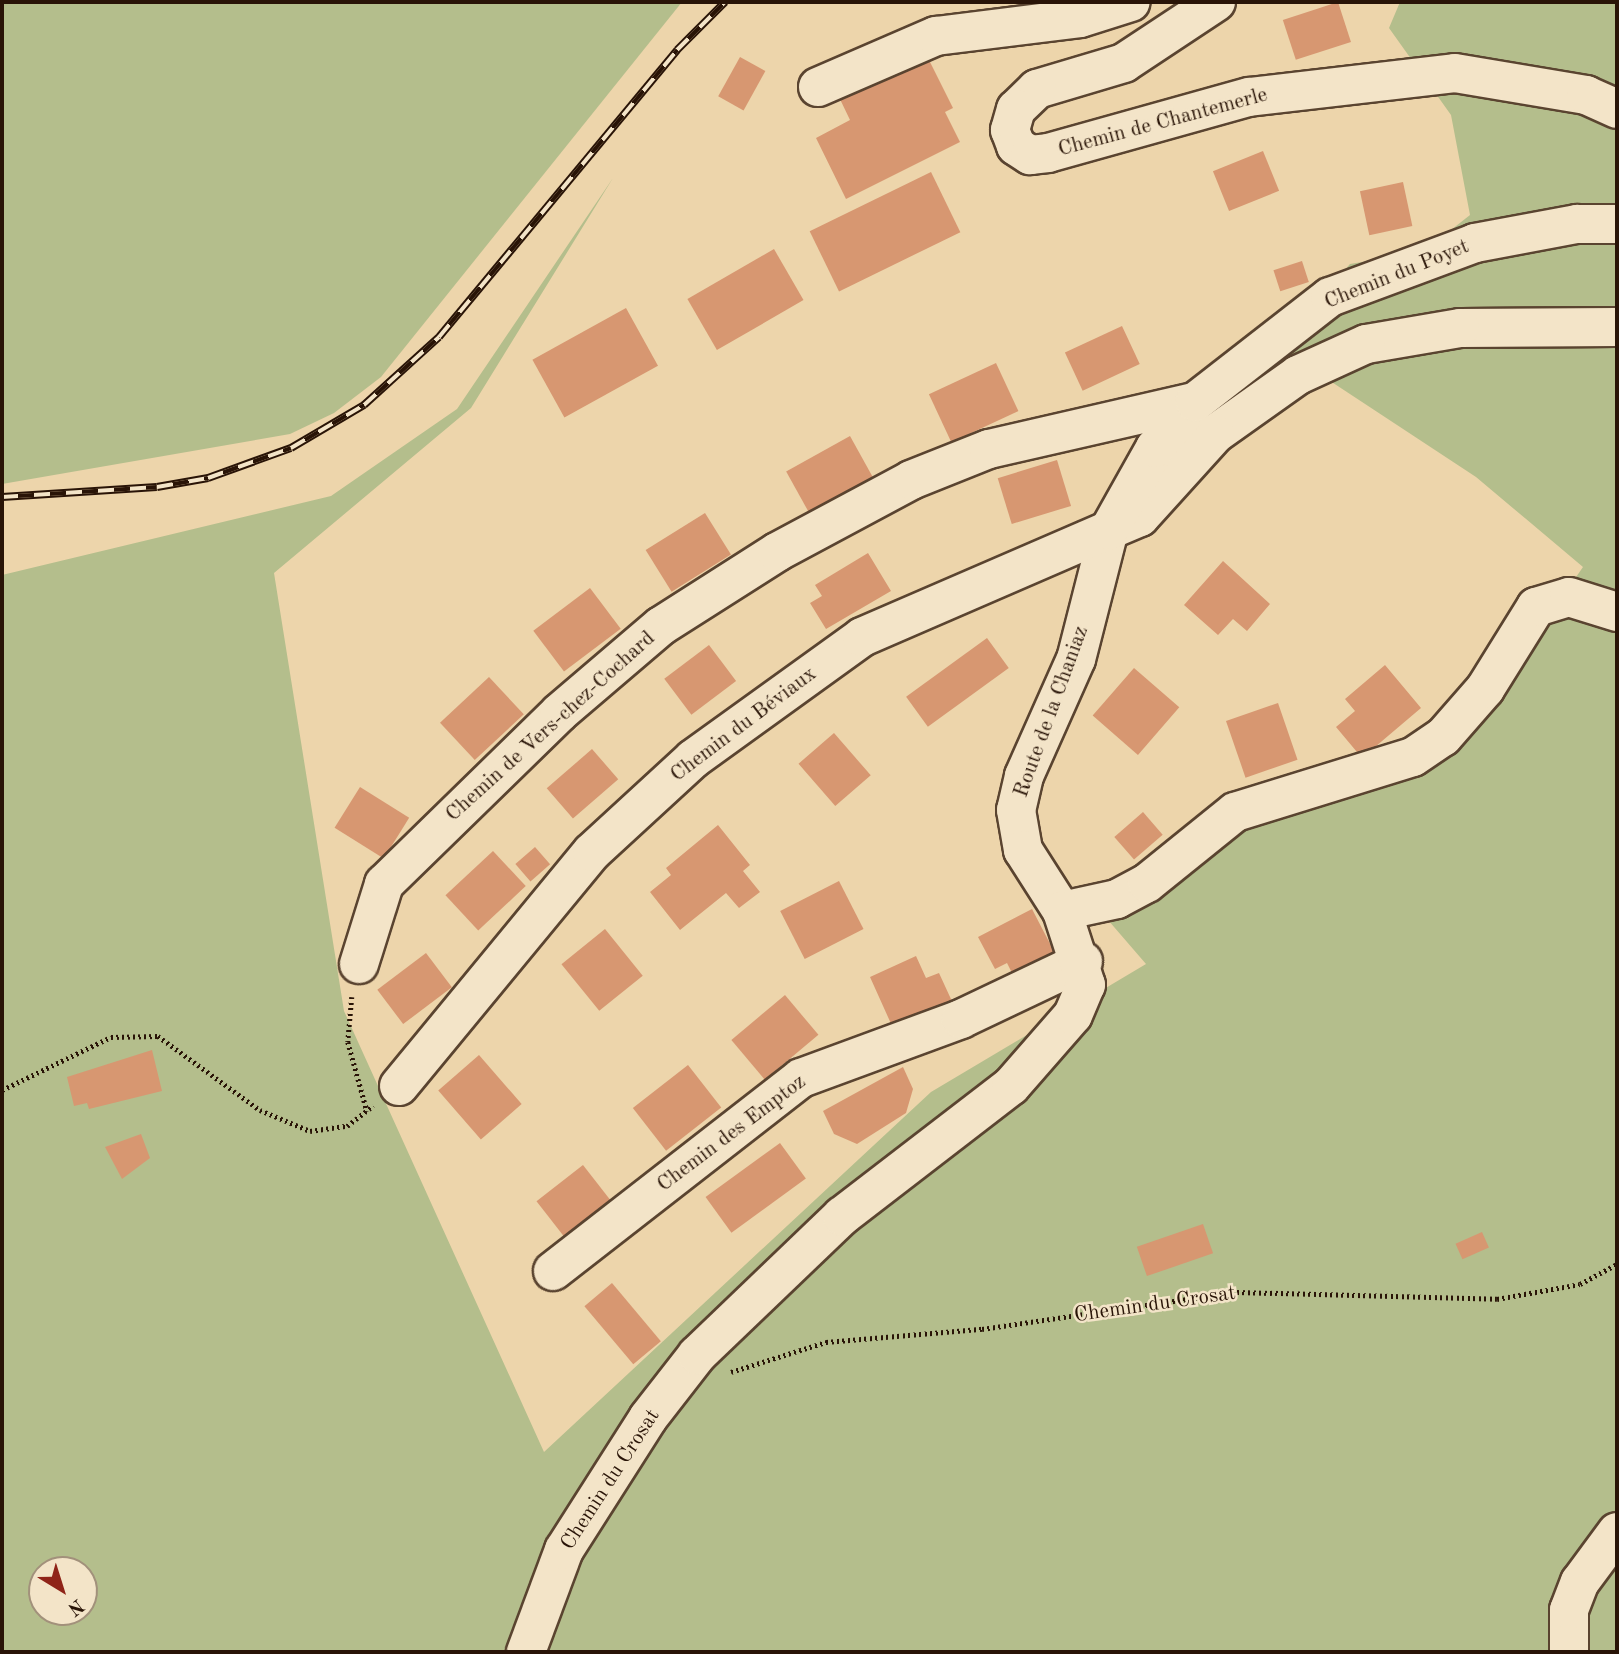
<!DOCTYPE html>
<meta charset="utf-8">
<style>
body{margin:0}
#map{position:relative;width:1619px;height:1654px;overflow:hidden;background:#edd5ab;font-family:"Old Standard TT",serif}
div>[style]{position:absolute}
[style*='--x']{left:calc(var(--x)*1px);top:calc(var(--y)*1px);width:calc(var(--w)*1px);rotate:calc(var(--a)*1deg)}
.green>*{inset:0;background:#b4be8c}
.building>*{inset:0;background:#d79771;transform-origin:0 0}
.path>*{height:4.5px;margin-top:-2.25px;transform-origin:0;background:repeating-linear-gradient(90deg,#291407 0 2px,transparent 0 5.5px)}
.roads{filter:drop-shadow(2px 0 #5a4430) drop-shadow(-2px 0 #5a4430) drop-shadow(0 2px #5a4430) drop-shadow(0 -2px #5a4430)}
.minor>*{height:38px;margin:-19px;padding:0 19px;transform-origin:19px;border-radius:19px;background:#f3e4c8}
.rail>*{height:8px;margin-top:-4px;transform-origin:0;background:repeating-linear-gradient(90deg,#f3e4c8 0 16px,#291407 0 32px);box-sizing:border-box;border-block:2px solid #291407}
span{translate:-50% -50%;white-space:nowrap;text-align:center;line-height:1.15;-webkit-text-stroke:5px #f3e4c8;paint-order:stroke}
.street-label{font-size:21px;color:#291407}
.frame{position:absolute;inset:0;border:4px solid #291407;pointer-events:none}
.north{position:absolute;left:28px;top:1556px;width:70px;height:70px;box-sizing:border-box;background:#f3e4c8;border:2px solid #a2917b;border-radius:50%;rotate:142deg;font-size:19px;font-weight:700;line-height:28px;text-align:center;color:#291407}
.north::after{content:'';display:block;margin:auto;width:24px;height:32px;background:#8f2418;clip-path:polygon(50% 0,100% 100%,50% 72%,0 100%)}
</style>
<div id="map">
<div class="green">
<i style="clip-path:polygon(2px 2px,682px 2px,381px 377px,334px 413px,290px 434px,2px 484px)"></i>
<i style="clip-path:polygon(evenodd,1400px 2px,1617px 2px,1617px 1652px,2px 1652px,2px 575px,331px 496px,457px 409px,613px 178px,471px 408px,274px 573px,344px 1011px,544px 1452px,931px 1092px,1146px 964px,1108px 920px,1263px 816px,1410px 771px,1538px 632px,1583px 567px,1476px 477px,1277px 346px,1350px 264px,1423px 252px,1470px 215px,1451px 115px,1389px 28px,1400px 2px,42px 1570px,84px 1570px,84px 1612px,42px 1612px,42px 1570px)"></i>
</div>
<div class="building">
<i style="left:1338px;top:2px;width:42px;height:58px;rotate:72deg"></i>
<i style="clip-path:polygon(925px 52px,953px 108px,945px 112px,960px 142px,846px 199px,816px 138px,850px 120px,838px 95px)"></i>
<i style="left:740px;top:57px;width:29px;height:45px;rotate:29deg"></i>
<i style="left:1263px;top:151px;width:43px;height:54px;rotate:68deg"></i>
<i style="left:931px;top:172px;width:67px;height:135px;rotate:64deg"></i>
<i style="left:1403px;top:182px;width:45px;height:44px;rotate:78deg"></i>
<i style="left:774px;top:249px;width:59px;height:100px;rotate:60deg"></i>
<i style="left:1302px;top:261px;width:22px;height:30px;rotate:72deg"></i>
<i style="left:626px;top:308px;width:66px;height:107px;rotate:61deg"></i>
<i style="left:1122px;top:326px;width:42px;height:63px;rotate:65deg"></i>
<i style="left:996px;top:363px;width:53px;height:74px;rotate:65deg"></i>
<i style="left:850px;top:436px;width:50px;height:73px;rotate:61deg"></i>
<i style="left:1057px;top:460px;width:48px;height:62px;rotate:73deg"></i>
<i style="left:705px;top:513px;width:49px;height:70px;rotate:58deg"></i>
<i style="clip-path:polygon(868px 553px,891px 591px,826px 629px,810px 603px,822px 596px,815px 585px)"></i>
<i style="clip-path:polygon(1223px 561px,1270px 604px,1247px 631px,1233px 619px,1218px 635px,1184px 605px)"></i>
<i style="left:590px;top:588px;width:51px;height:71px;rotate:53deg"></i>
<i style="left:987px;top:638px;width:37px;height:100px;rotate:54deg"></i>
<i style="left:709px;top:645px;width:45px;height:56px;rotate:53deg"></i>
<i style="clip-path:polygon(1385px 665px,1421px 708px,1362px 758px,1336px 727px,1355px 711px,1345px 699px)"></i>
<i style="left:1134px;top:668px;width:60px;height:63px;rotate:41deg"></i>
<i style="left:489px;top:677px;width:51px;height:67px;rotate:47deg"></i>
<i style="left:1278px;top:703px;width:60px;height:55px;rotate:71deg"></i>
<i style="left:834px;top:733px;width:56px;height:47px;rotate:49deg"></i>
<i style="left:592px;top:749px;width:40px;height:60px;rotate:49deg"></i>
<i style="left:360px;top:787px;width:58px;height:48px;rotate:32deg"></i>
<i style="left:1143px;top:812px;width:30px;height:38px;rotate:49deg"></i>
<i style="clip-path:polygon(718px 825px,750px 865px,743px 871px,760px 892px,739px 908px,726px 893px,680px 930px,650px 892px,671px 875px,666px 868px)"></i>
<i style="left:535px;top:847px;width:23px;height:26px;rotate:49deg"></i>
<i style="left:493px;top:851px;width:48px;height:65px;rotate:47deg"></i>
<i style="left:839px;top:881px;width:54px;height:66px;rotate:63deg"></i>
<i style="clip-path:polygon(1032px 909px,1060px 963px,1018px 985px,1007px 963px,995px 969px,978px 937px)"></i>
<i style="left:605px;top:929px;width:60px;height:56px;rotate:51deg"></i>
<i style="left:426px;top:953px;width:43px;height:61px;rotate:53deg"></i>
<i style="clip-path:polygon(916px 956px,926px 978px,939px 973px,956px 1010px,897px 1037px,870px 977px)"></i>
<i style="left:785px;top:995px;width:52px;height:70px;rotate:50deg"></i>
<i style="clip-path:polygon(152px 1050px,162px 1091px,89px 1109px,87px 1103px,74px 1106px,67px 1077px)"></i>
<i style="left:479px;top:1055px;width:65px;height:54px;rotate:49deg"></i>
<i style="left:688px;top:1065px;width:54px;height:70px;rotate:52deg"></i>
<i style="clip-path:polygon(903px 1067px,913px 1089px,906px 1113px,857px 1144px,834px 1134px,823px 1111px)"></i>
<i style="clip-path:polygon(141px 1134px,150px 1158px,122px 1179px,105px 1147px)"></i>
<i style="left:780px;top:1143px;width:44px;height:92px;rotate:54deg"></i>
<i style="left:583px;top:1165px;width:51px;height:59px;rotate:52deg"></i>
<i style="left:1203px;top:1224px;width:31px;height:70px;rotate:71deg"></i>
<i style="left:1482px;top:1232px;width:17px;height:29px;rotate:66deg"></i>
<i style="left:612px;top:1283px;width:76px;height:36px;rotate:50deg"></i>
</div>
<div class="path">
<i style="--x:352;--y:997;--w:45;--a:95.1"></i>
<i style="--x:348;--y:1042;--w:72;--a:74.6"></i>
<i style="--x:2;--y:1090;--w:121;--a:-25.9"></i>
<i style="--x:111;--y:1037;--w:47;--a:-1.2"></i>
<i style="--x:158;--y:1036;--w:126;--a:36"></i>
<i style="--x:260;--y:1110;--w:54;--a:22.8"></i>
<i style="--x:310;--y:1131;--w:37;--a:-8"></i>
<i style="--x:347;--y:1126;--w:33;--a:-38"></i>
<i style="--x:731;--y:1372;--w:100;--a:-17.5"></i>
<i style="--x:826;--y:1342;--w:157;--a:-4.8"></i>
<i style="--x:982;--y:1329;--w:258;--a:-8.3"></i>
<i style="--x:1237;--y:1292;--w:260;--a:1.5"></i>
<i style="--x:1497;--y:1299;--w:84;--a:-10.2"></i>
<i style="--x:1580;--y:1284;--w:42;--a:-28.4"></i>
</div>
<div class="roads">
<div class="minor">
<i style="--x:1216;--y:2;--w:110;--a:146.5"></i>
<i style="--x:1124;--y:63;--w:91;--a:163.4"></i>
<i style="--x:1037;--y:89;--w:29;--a:136"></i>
<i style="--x:1016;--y:109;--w:22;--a:106"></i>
<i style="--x:1010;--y:130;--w:17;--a:69"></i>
<i style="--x:1016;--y:146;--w:17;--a:33"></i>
<i style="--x:1030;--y:155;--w:18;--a:-6"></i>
<i style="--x:1048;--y:153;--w:209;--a:-15.6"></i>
<i style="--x:1249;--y:97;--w:207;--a:-6.6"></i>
<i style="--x:1455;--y:73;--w:133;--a:9.5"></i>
<i style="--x:1586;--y:95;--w:34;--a:24"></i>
<i style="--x:818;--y:87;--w:129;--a:-23.4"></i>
<i style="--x:936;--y:36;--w:145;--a:-7.1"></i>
<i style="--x:1080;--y:18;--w:53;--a:-17.4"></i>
<i style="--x:1617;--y:327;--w:157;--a:179.6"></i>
<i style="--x:1460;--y:328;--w:95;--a:170.3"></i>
<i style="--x:1366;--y:344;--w:75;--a:155.5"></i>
<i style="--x:1298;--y:375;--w:102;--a:144.6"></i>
<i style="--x:1215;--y:434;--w:112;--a:132.1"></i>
<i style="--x:1140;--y:517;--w:34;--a:157"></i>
<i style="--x:1109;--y:530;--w:133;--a:104.3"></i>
<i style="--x:1076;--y:659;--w:128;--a:114"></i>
<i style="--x:1024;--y:776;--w:35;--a:103"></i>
<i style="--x:1016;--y:810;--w:41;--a:80.1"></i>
<i style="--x:1023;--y:850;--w:72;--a:57.4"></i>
<i style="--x:1062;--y:911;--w:56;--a:-12.3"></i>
<i style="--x:1117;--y:899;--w:34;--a:-28"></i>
<i style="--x:1147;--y:883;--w:113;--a:-38.9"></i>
<i style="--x:1235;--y:812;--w:186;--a:-17.2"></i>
<i style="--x:1413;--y:757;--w:36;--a:-34"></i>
<i style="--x:1443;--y:737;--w:64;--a:-48.8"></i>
<i style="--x:1485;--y:689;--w:97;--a:-58.1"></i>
<i style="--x:1536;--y:607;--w:34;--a:-17"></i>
<i style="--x:1569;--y:597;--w:50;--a:17.4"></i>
<i style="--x:359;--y:964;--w:84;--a:-72.6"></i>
<i style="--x:384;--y:884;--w:245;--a:-44.3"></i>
<i style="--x:559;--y:713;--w:134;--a:-40.5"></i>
<i style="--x:661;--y:626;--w:138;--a:-32.5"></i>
<i style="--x:777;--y:552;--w:152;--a:-28.2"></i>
<i style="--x:911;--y:480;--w:84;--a:-21.7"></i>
<i style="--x:989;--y:449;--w:211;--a:-12.9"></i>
<i style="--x:399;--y:1086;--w:303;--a:-50.5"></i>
<i style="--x:592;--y:852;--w:137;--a:-42.6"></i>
<i style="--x:693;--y:759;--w:208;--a:-35.8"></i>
<i style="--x:862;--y:637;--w:269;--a:-23.4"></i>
<i style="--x:1109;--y:530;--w:94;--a:-60.7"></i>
<i style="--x:1155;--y:448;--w:61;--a:-49"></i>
<i style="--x:1195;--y:402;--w:171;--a:-37.9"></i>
<i style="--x:1330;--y:297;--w:155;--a:-20.4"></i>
<i style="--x:1475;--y:243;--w:104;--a:-10.6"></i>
<i style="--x:1577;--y:224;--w:40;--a:0"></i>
<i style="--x:553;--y:1271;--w:314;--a:-37.9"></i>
<i style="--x:801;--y:1078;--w:171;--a:-20.2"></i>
<i style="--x:961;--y:1019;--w:135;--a:-25.4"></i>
<i style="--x:526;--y:1652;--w:109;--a:-69.6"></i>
<i style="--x:564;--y:1550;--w:156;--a:-57.5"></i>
<i style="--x:648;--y:1418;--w:80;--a:-52.1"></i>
<i style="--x:697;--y:1355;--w:201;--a:-43.8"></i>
<i style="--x:842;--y:1216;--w:213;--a:-37.6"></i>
<i style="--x:1011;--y:1086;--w:94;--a:-48.9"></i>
<i style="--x:1073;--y:1015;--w:33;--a:-67"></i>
<i style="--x:1086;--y:985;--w:78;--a:-108"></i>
<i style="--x:1569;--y:1652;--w:42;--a:-90"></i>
<i style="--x:1569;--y:1610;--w:30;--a:-69"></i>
<i style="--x:1580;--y:1582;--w:62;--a:-53.5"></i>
</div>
</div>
<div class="rail">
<i style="--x:2;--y:497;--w:155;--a:-3.7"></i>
<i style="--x:157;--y:487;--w:52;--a:-10"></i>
<i style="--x:208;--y:478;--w:88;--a:-19.9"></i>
<i style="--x:291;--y:448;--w:85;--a:-30.5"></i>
<i style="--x:364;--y:405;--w:101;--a:-42.2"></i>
<i style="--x:439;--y:337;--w:373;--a:-50.3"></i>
<i style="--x:677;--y:50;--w:68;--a:-45"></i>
</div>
<div class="street-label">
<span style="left:1163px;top:123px;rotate:-15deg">Chemin de Chantemerle</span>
<span style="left:1397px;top:275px;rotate:-22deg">Chemin du Poyet</span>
<span style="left:1052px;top:712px;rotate:-70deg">Route de la Chaniaz</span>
<span style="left:744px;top:725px;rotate:-37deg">Chemin du Béviaux</span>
<span style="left:551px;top:727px;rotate:-42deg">Chemin de Vers-chez-Cochard</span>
<span style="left:732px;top:1134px;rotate:-37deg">Chemin des Emptoz</span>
<span style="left:1155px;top:1305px;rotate:-8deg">Chemin du Crosat</span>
<span style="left:611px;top:1480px;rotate:-57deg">Chemin du Crosat</span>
</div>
<div class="frame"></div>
<div class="north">N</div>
</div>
